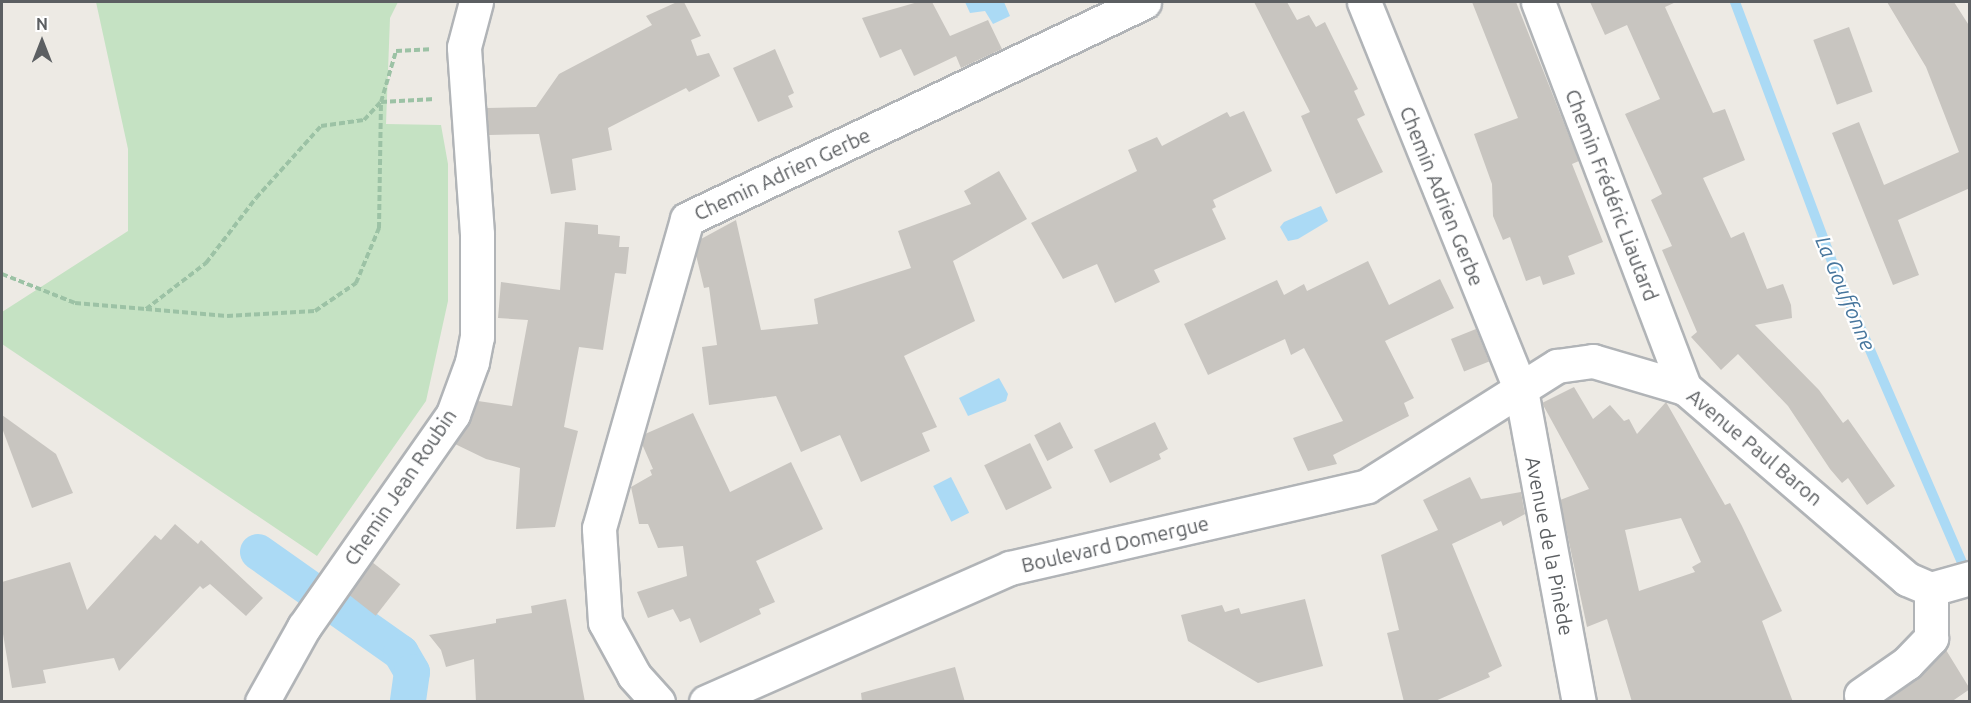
<!DOCTYPE html>
<meta charset="utf-8">
<style>
body{margin:0}
#map{position:relative;width:1971px;height:703px;overflow:hidden;background:#edeae4;font-family:Ubuntu,sans-serif}
div>[style]{position:absolute}
[style*='--x']{left:calc(var(--x)*1px);top:calc(var(--y)*1px);width:calc(var(--w)*1px);rotate:calc(var(--a)*1deg)}
.green>*{inset:0;background:#c5e2c3}
.water>*{inset:0;background:#abdaf5;transform-origin:0 0}
.stream>*{height:10px;margin:-5px;padding:0 5px;transform-origin:5px;border-radius:5px;background:#abdaf5}
.canal>*{height:36px;margin:-18px;padding:0 18px;transform-origin:18px;border-radius:18px;background:#abdaf5}
.building>*{inset:0;background:#c8c5c0;transform-origin:0 0}
.path>*{height:4px;margin-top:-2px;transform-origin:0;background:repeating-linear-gradient(90deg,#9cc2a5 0 6px,transparent 0 9px)}
.roads{filter:drop-shadow(2px 0 #b1b4b7) drop-shadow(-2px 0 #b1b4b7) drop-shadow(0 2px #b1b4b7) drop-shadow(0 -2px #b1b4b7)}
.street>*{height:33px;margin:-16.5px;padding:0 16.5px;transform-origin:16.5px;border-radius:16.5px;background:#fff}
span{translate:-50% -50%;white-space:nowrap;text-align:center;line-height:1.15;-webkit-text-stroke:4.5px #fff;paint-order:stroke}
.street-label{font-size:20px;color:#5c5f62}
.water-label{font-size:21px;color:#47769d;font-style:italic}
.frame{position:absolute;inset:0;border:3px solid #5c5f62;pointer-events:none}
.north{position:absolute;left:12px;top:12px;width:60px;height:60px;-webkit-text-stroke:4px #fff;paint-order:stroke;rotate:0deg;font-size:16px;font-weight:700;line-height:24px;text-align:center;color:#5c5f62}
.north::after{content:'';display:block;margin:auto;width:21px;height:27px;background:#5c5f62;clip-path:polygon(50% 0,100% 100%,50% 72%,0 100%)}
</style>
<div id="map">
<div class="green">
<i style="clip-path:polygon(96px 2px,398px 2px,390px 18px,386px 124px,441px 125px,448px 164px,448px 301px,426px 401px,317px 556px,2px 344px,2px 312px,128px 231px,128px 149px)"></i>
</div>
<div class="water">
<i style="clip-path:polygon(965px 2px,1004px 2px,1010px 16px,993px 24px,985px 11px,970px 13px)"></i>
<i style="clip-path:polygon(1321px 206px,1328px 221px,1298px 239px,1288px 241px,1280px 227px,1284px 222px)"></i>
<i style="clip-path:polygon(999px 378px,1008px 394px,1006px 401px,968px 416px,959px 398px)"></i>
<i style="left:951px;top:477px;width:40px;height:20px;rotate:63deg"></i>
</div>
<div class="stream">
<i style="--x:1735;--y:2;--w:285;--a:69.5"></i>
<i style="--x:1835;--y:269;--w:332;--a:66.6"></i>
</div>
<div class="canal">
<i style="--x:258;--y:552;--w:175;--a:35.2"></i>
<i style="--x:401;--y:653;--w:22;--a:60"></i>
<i style="--x:412;--y:672;--w:30;--a:98"></i>
</div>
<div class="building">
<i style="clip-path:polygon(677px 2px,684px 2px,701px 36px,691px 40px,697px 56px,709px 53px,720px 76px,689px 92px,686px 88px,608px 128px,612px 150px,572px 159px,576px 190px,551px 194px,539px 134px,489px 135px,487px 108px,536px 107px,559px 74px,652px 25px,646px 16px)"></i>
<i style="clip-path:polygon(918px 2px,932px 2px,950px 36px,988px 20px,1002px 49px,961px 68px,956px 56px,914px 76px,901px 49px,880px 58px,862px 18px)"></i>
<i style="clip-path:polygon(1254px 2px,1287px 2px,1297px 20px,1309px 15px,1316px 27px,1325px 22px,1358px 89px,1354px 91px,1365px 115px,1357px 119px,1383px 172px,1336px 194px,1301px 116px,1310px 112px)"></i>
<i style="clip-path:polygon(1472px 2px,1516px 2px,1579px 161px,1572px 164px,1603px 242px,1568px 256px,1575px 274px,1543px 285px,1540px 276px,1526px 281px,1510px 237px,1503px 240px,1493px 216px,1492px 184px,1474px 134px,1518px 118px)"></i>
<i style="clip-path:polygon(1590px 2px,1676px 2px,1665px 7px,1713px 113px,1725px 109px,1745px 160px,1703px 178px,1731px 238px,1744px 232px,1767px 289px,1783px 284px,1791px 305px,1792px 318px,1755px 325px,1819px 390px,1843px 423px,1848px 419px,1895px 486px,1867px 505px,1848px 478px,1842px 483px,1830px 469px,1788px 406px,1738px 354px,1721px 370px,1691px 337px,1697px 332px,1662px 250px,1672px 246px,1651px 200px,1662px 194px,1625px 114px,1660px 99px,1627px 25px,1605px 35px)"></i>
<i style="clip-path:polygon(1887px 2px,1954px 2px,1970px 27px,1970px 188px,1898px 220px,1919px 275px,1893px 285px,1832px 133px,1859px 122px,1884px 185px,1959px 152px,1926px 67px)"></i>
<i style="left:1849px;top:27px;width:69px;height:38px;rotate:70deg"></i>
<i style="clip-path:polygon(775px 49px,794px 93px,788px 96px,793px 107px,758px 122px,733px 68px)"></i>
<i style="clip-path:polygon(1244px 111px,1272px 171px,1213px 200px,1216px 207px,1212px 209px,1226px 239px,1154px 270px,1160px 282px,1115px 303px,1097px 264px,1063px 279px,1031px 223px,1137px 171px,1128px 150px,1157px 137px,1162px 146px,1227px 112px,1230px 117px)"></i>
<i style="clip-path:polygon(999px 171px,1027px 219px,953px 261px,975px 321px,904px 356px,937px 427px,922px 433px,930px 451px,861px 482px,840px 435px,801px 452px,776px 396px,709px 405px,702px 347px,717px 345px,709px 287px,704px 288px,696px 255px,701px 239px,736px 220px,761px 330px,818px 324px,814px 299px,911px 268px,898px 231px,971px 204px,964px 191px)"></i>
<i style="clip-path:polygon(565px 222px,598px 225px,598px 234px,620px 236px,619px 247px,629px 247px,626px 274px,615px 273px,603px 350px,579px 347px,564px 427px,578px 431px,555px 527px,516px 529px,520px 468px,486px 459px,455px 444px,478px 401px,512px 406px,528px 320px,498px 318px,501px 282px,560px 290px)"></i>
<i style="clip-path:polygon(1368px 261px,1389px 305px,1440px 279px,1454px 308px,1385px 341px,1414px 398px,1404px 403px,1409px 416px,1333px 455px,1337px 464px,1308px 471px,1293px 438px,1343px 421px,1304px 348px,1291px 355px,1285px 339px,1208px 375px,1184px 324px,1277px 280px,1284px 295px,1304px 284px,1307px 291px)"></i>
<i style="left:1476px;top:329px;width:35px;height:27px;rotate:68deg"></i>
<i style="clip-path:polygon(evenodd,1574px 387px,1593px 419px,1610px 405px,1624px 421px,1629px 419px,1637px 434px,1666px 402px,1725px 505px,1730px 503px,1742px 526px,1782px 611px,1762px 621px,1793px 702px,1632px 702px,1607px 619px,1587px 627px,1560px 500px,1589px 489px,1542px 403px,1574px 387px,1681px 518px,1701px 562px,1692px 567px,1695px 572px,1639px 591px,1625px 530px,1681px 518px)"></i>
<i style="clip-path:polygon(693px 413px,730px 492px,791px 462px,823px 529px,756px 561px,775px 602px,759px 609px,761px 614px,700px 643px,690px 618px,680px 622px,673px 609px,648px 618px,637px 592px,687px 576px,683px 546px,658px 548px,648px 524px,639px 524px,631px 487px,652px 475px,650px 470px,653px 469px,642px 444px,645px 434px)"></i>
<i style="clip-path:polygon(2px 415px,56px 454px,73px 493px,32px 508px,2px 428px)"></i>
<i style="left:1060px;top:422px;width:29px;height:29px;rotate:63deg"></i>
<i style="clip-path:polygon(1155px 422px,1168px 449px,1159px 454px,1161px 459px,1110px 483px,1094px 450px)"></i>
<i style="left:1030px;top:443px;width:50px;height:51px;rotate:64deg"></i>
<i style="clip-path:polygon(1470px 477px,1481px 499px,1521px 492px,1524px 509px,1525px 514px,1503px 526px,1501px 521px,1452px 544px,1502px 666px,1488px 673px,1490px 677px,1433px 702px,1404px 702px,1387px 633px,1399px 630px,1381px 555px,1438px 530px,1423px 500px)"></i>
<i style="clip-path:polygon(175px 524px,198px 544px,201px 540px,263px 598px,246px 616px,210px 584px,203px 589px,200px 586px,119px 671px,114px 658px,43px 670px,46px 683px,12px 688px,2px 628px,2px 582px,70px 562px,87px 610px,155px 535px,161px 540px)"></i>
<i style="left:372px;top:562px;width:36px;height:40px;rotate:38deg"></i>
<i style="clip-path:polygon(566px 599px,585px 702px,476px 702px,474px 659px,446px 667px,441px 650px,429px 635px,496px 623px,496px 619px,532px 613px,531px 606px)"></i>
<i style="clip-path:polygon(1305px 599px,1323px 666px,1258px 683px,1188px 641px,1181px 615px,1222px 605px,1225px 612px,1239px 608px,1241px 614px)"></i>
<i style="clip-path:polygon(1946px 650px,1970px 689px,1951px 702px,1884px 702px,1918px 678px)"></i>
<i style="clip-path:polygon(955px 667px,965px 702px,862px 702px,861px 693px)"></i>
</div>
<div class="path">
<i style="--x:2;--y:274;--w:79;--a:21.7"></i>
<i style="--x:75;--y:303;--w:71;--a:4.8"></i>
<i style="--x:146;--y:309;--w:76;--a:-37.5"></i>
<i style="--x:206;--y:263;--w:82;--a:-52.4"></i>
<i style="--x:256;--y:198;--w:97;--a:-47.9"></i>
<i style="--x:321;--y:126;--w:43;--a:-7.9"></i>
<i style="--x:364;--y:120;--w:25;--a:-47"></i>
<i style="--x:381;--y:102;--w:53;--a:-73.6"></i>
<i style="--x:396;--y:51;--w:34;--a:-3"></i>
<i style="--x:146;--y:309;--w:81;--a:4.9"></i>
<i style="--x:227;--y:316;--w:88;--a:-3.3"></i>
<i style="--x:315;--y:311;--w:50;--a:-34.3"></i>
<i style="--x:356;--y:283;--w:60;--a:-67.3"></i>
<i style="--x:379;--y:228;--w:126;--a:-89.1"></i>
<i style="--x:381;--y:102;--w:54;--a:-3.2"></i>
</div>
<div class="roads">
<div class="street">
<i style="--x:1364;--y:2;--w:419;--a:68"></i>
<i style="--x:1521;--y:390;--w:317;--a:79.5"></i>
<i style="--x:1538;--y:2;--w:413;--a:69.2"></i>
<i style="--x:1861;--y:695;--w:56;--a:-34.8"></i>
<i style="--x:1907;--y:663;--w:35;--a:-46"></i>
<i style="--x:1931;--y:638;--w:49;--a:-90"></i>
<i style="--x:262;--y:702;--w:86;--a:-60.8"></i>
<i style="--x:304;--y:627;--w:260;--a:-55"></i>
<i style="--x:453;--y:414;--w:55;--a:-69.9"></i>
<i style="--x:472;--y:362;--w:25;--a:-79"></i>
<i style="--x:477;--y:337;--w:103;--a:-90"></i>
<i style="--x:477;--y:234;--w:187;--a:-94"></i>
<i style="--x:464;--y:47;--w:47;--a:-75.1"></i>
<i style="--x:658;--y:702;--w:36;--a:-132"></i>
<i style="--x:634;--y:675;--w:60;--a:-118.7"></i>
<i style="--x:605;--y:622;--w:94;--a:-93.7"></i>
<i style="--x:599;--y:528;--w:321;--a:-74.1"></i>
<i style="--x:687;--y:219;--w:506;--a:-25.4"></i>
<i style="--x:706;--y:702;--w:332;--a:-23.8"></i>
<i style="--x:1010;--y:568;--w:366;--a:-12.9"></i>
<i style="--x:1367;--y:486;--w:225;--a:-32.3"></i>
<i style="--x:1557;--y:366;--w:36;--a:-8"></i>
<i style="--x:1593;--y:361;--w:96;--a:16.4"></i>
<i style="--x:1685;--y:388;--w:293;--a:40.7"></i>
<i style="--x:1907;--y:579;--w:26;--a:23"></i>
<i style="--x:1931;--y:589;--w:41;--a:-15.8"></i>
</div>
</div>
<div class="street-label">
<span style="left:782px;top:174px;rotate:-25deg">Chemin Adrien Gerbe</span>
<span style="left:1612px;top:195px;rotate:69deg">Chemin Frédéric Liautard</span>
<span style="left:1442px;top:196px;rotate:68deg">Chemin Adrien Gerbe</span>
<span style="left:1755px;top:447px;rotate:40deg">Avenue Paul Baron</span>
<span style="left:400px;top:487px;rotate:-56deg">Chemin Jean Roubin</span>
<span style="left:1115px;top:544px;rotate:-13deg">Boulevard Domergue</span>
<span style="left:1550px;top:546px;rotate:79deg">Avenue de la Pinède</span>
</div>
<div class="water-label">
<span style="left:1846px;top:293px;rotate:67deg">La Gouffonne</span>
</div>
<div class="frame"></div>
<div class="north">N</div>
</div>
